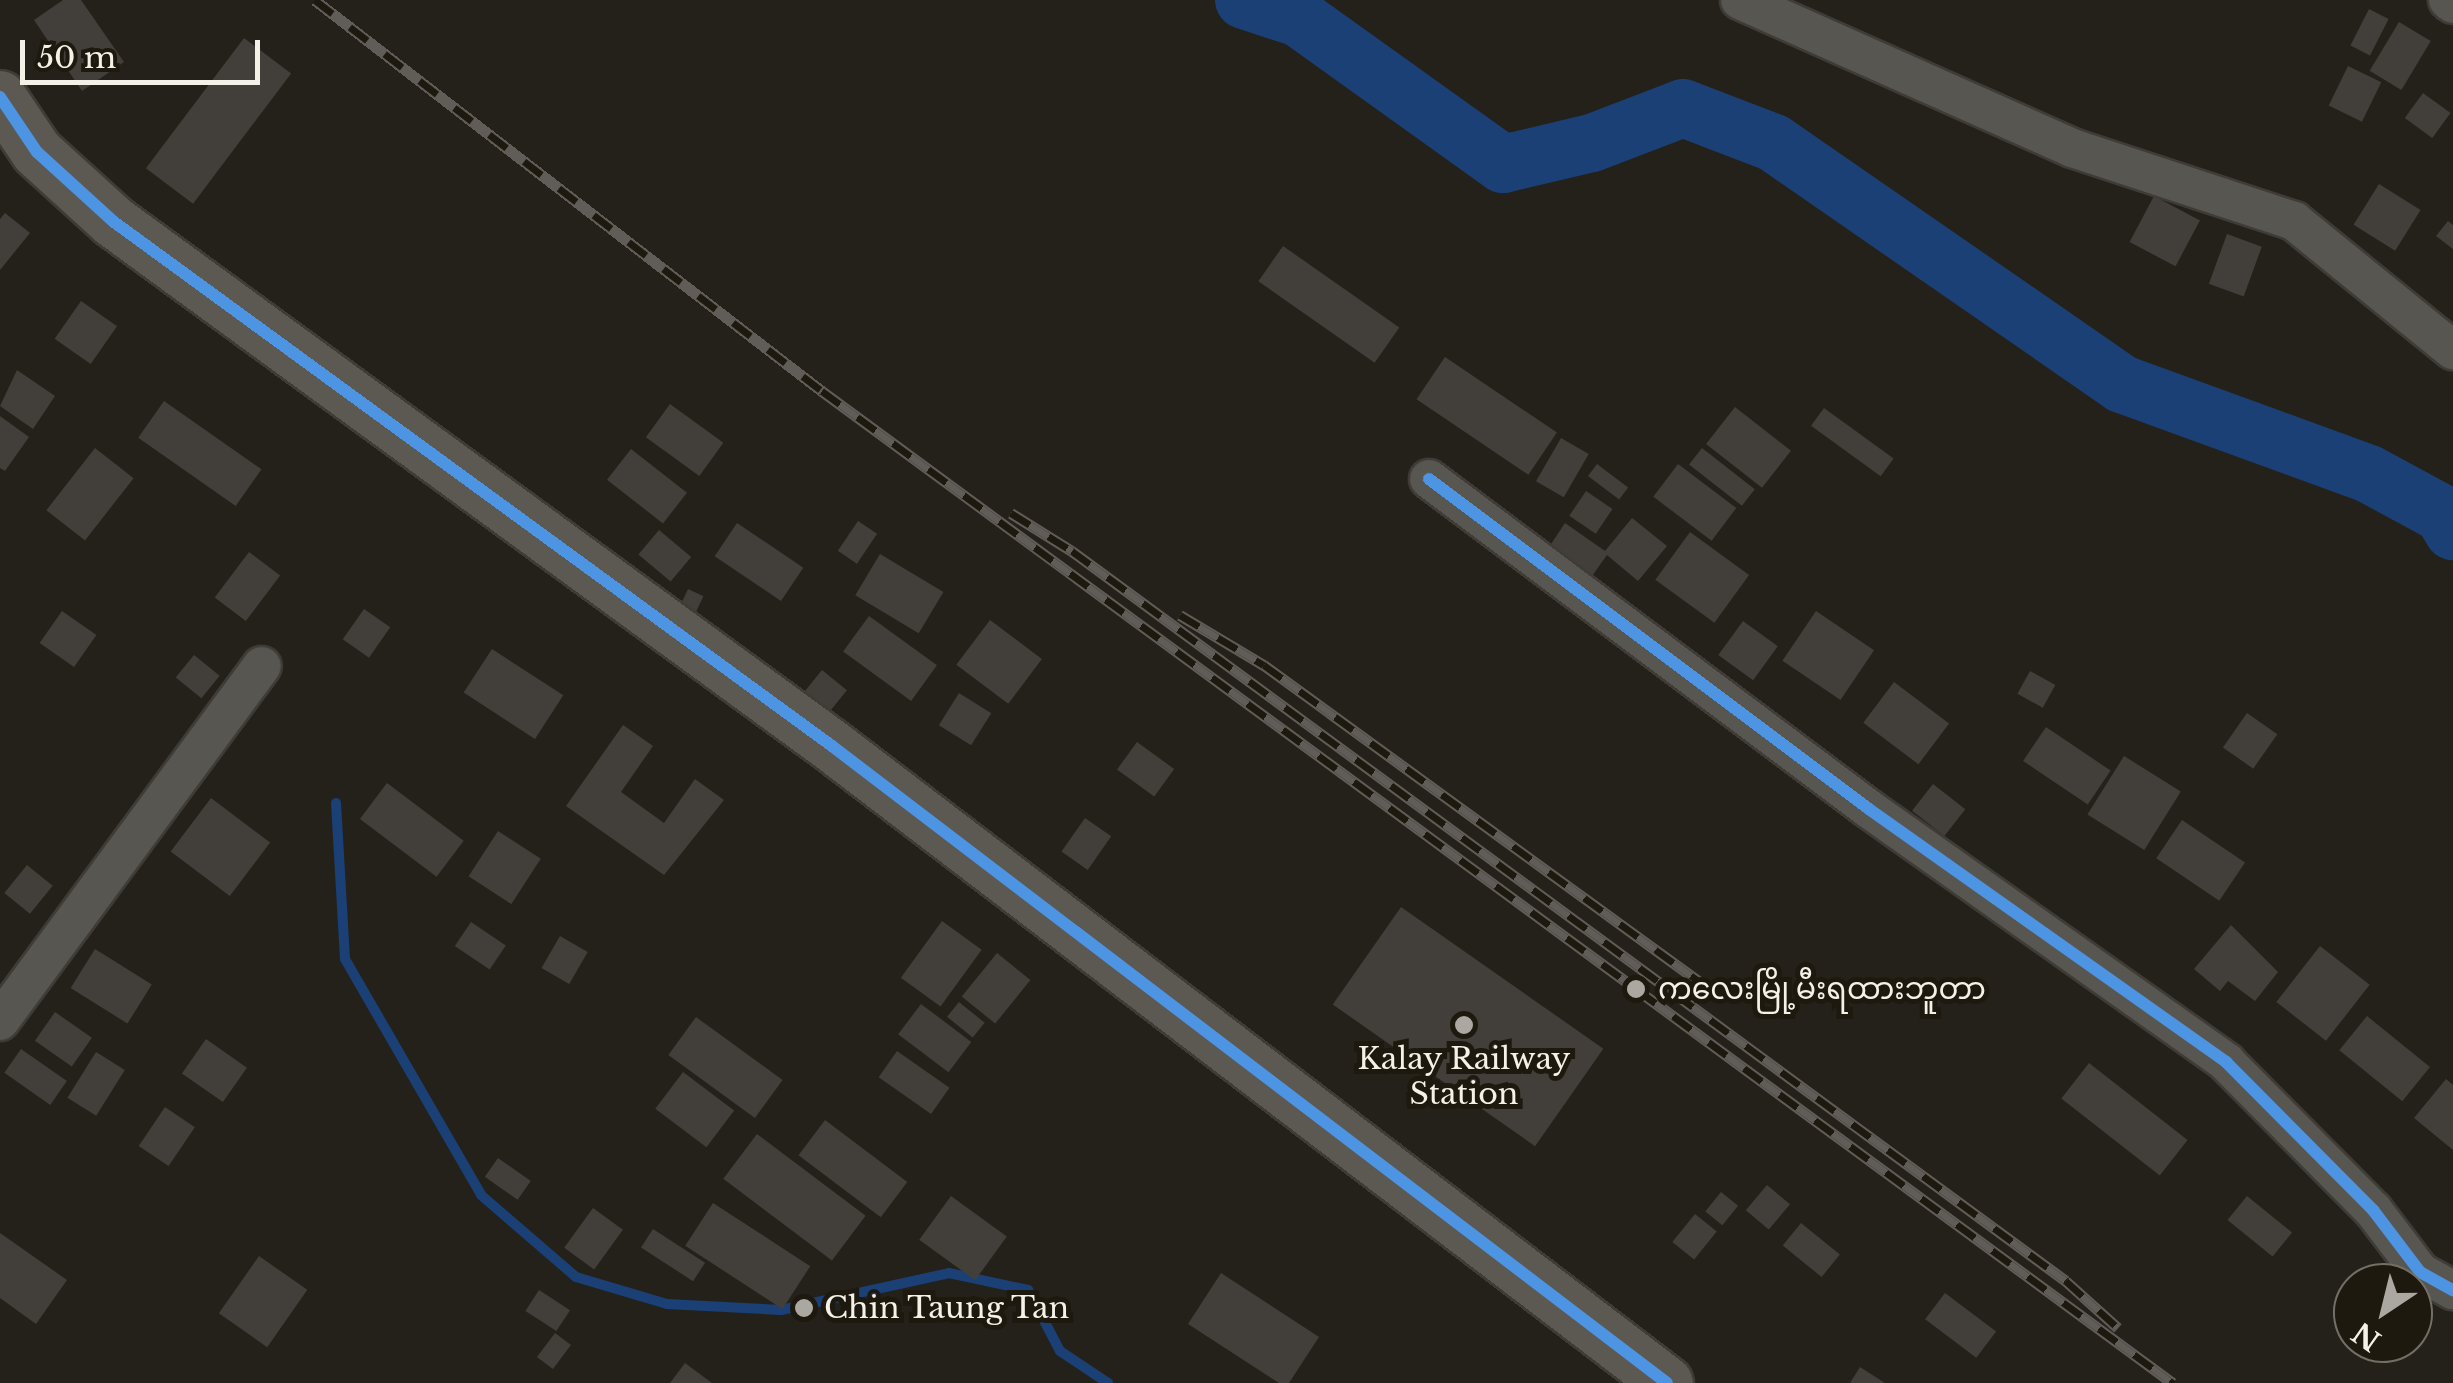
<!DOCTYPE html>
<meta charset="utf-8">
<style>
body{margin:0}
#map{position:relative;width:2453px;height:1383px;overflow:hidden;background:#24211a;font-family:"Libre Baskerville","Noto Sans Myanmar",serif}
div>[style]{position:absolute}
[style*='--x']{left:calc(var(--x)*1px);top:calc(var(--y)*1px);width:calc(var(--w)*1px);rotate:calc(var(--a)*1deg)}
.stream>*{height:10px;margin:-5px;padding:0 5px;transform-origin:5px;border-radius:5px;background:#1b4076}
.river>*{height:58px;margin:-29px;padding:0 29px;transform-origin:29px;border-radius:29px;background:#1b4076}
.building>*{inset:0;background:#423f3a;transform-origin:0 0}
.roads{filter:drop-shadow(2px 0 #3f3c37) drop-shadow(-2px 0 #3f3c37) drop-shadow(0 2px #3f3c37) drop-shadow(0 -2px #3f3c37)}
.street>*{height:38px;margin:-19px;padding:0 19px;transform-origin:19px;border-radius:19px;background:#585651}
.secondary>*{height:52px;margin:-26px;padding:0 26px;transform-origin:26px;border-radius:26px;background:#5c5852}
.rail>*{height:11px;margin-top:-5.5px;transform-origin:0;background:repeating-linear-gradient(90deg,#1d190e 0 22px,#605d59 0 44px);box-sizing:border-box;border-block:2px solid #605d59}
.cycleway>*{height:12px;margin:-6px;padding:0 6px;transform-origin:6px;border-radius:6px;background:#4d94e3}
.dots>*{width:28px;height:28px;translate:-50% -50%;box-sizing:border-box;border:5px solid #1d190e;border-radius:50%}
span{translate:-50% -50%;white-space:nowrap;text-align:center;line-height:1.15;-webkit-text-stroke:10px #1d190e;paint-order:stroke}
.poi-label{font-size:30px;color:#f4f1e9}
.left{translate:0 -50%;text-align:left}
.north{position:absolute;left:2333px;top:1263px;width:100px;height:100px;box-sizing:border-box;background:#1d190e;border:2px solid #736f66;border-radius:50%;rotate:215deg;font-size:28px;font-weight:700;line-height:40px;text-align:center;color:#f4f1e9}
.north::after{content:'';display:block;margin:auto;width:35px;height:45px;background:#aba8a1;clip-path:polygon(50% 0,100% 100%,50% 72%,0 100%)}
.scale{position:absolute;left:20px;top:40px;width:240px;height:45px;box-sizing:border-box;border:5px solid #f4f1e9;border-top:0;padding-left:12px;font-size:30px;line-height:35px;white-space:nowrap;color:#f4f1e9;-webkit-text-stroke:8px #1d190e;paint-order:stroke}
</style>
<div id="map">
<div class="stream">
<i style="--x:336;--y:803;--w:156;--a:86.7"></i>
<i style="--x:345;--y:959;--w:272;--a:60"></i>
<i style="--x:481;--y:1195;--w:125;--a:40.8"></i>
<i style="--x:576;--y:1277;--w:95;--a:16.5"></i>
<i style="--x:667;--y:1304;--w:114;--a:3"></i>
<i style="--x:781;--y:1310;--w:172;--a:-12.4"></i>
<i style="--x:949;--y:1273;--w:81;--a:12.1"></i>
<i style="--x:1028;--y:1290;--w:69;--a:62.3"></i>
<i style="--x:1060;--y:1351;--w:58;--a:33.7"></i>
</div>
<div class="river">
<i style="--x:1244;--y:0;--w:58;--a:18.1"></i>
<i style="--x:1299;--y:18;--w:251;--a:35.6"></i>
<i style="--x:1503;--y:164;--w:91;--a:-13.3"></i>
<i style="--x:1592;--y:143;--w:97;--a:-21"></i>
<i style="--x:1683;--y:108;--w:97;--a:21"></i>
<i style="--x:1774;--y:143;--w:423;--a:34.7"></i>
<i style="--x:2122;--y:384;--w:263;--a:20"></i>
<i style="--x:2369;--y:474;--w:84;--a:28.4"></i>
<i style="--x:2443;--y:514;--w:20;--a:60"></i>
</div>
<div class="building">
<i style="clip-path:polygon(63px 0,81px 0,124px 62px,82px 91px,34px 20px)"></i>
<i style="left:2369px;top:9px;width:22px;height:41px;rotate:27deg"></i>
<i style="left:2399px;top:22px;width:37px;height:57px;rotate:31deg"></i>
<i style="left:244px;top:38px;width:59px;height:163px;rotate:37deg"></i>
<i style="left:2348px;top:66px;width:37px;height:44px;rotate:26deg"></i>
<i style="left:2423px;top:93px;width:34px;height:31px;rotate:36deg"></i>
<i style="left:2379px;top:184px;width:49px;height:48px;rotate:32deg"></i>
<i style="left:2154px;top:196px;width:52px;height:52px;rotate:28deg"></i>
<i style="clip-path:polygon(5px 213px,30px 233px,0 270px,0 219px)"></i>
<i style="clip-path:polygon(2448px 221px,2453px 225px,2453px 249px,2436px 236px)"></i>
<i style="left:2227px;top:234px;width:37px;height:53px;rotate:20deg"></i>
<i style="left:1283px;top:246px;width:142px;height:43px;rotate:35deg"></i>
<i style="left:81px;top:301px;width:44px;height:46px;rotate:35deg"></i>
<i style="left:1445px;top:357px;width:135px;height:51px;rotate:34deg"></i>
<i style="clip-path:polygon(17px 370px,55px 396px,33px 429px,0 406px)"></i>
<i style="left:164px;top:401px;width:119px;height:45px;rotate:35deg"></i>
<i style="left:670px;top:404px;width:66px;height:41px;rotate:36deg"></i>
<i style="left:1735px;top:407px;width:71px;height:47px;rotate:38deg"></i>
<i style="left:1824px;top:408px;width:86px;height:22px;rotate:36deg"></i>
<i style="clip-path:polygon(0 416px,29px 437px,5px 471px,0 468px)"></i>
<i style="left:1561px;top:438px;width:32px;height:50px;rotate:30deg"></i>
<i style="left:95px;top:448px;width:49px;height:79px;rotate:38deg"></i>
<i style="left:1702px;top:448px;width:67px;height:21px;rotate:38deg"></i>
<i style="left:631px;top:449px;width:71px;height:39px;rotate:38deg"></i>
<i style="left:1597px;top:464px;width:39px;height:15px;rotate:37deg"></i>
<i style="left:1678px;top:464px;width:73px;height:41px;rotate:37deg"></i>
<i style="left:1586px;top:491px;width:32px;height:30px;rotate:34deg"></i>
<i style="clip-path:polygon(1632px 518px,1667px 546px,1638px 581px,1607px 555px,1587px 583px,1545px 553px,1565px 523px,1605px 551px)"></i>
<i style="left:858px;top:521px;width:23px;height:36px;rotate:34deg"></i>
<i style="left:737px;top:523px;width:80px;height:40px;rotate:34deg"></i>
<i style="left:659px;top:530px;width:42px;height:32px;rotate:40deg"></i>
<i style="left:1690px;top:532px;width:73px;height:59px;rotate:36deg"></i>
<i style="left:249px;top:552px;width:39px;height:57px;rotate:37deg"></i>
<i style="left:880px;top:554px;width:74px;height:48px;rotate:31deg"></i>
<i style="left:688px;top:589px;width:17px;height:22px;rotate:25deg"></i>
<i style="left:364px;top:609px;width:32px;height:37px;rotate:35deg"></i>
<i style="left:62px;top:611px;width:42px;height:39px;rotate:35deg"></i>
<i style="left:1816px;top:611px;width:70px;height:60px;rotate:34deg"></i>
<i style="left:869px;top:616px;width:84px;height:44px;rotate:36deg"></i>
<i style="left:990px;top:620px;width:65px;height:56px;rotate:37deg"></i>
<i style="left:1743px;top:621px;width:43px;height:42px;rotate:36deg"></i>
<i style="left:492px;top:649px;width:85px;height:52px;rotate:33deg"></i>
<i style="left:194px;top:655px;width:33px;height:29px;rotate:39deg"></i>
<i style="left:822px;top:670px;width:32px;height:28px;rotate:39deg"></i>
<i style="left:2030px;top:671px;width:29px;height:26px;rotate:29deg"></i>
<i style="left:1894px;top:682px;width:69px;height:51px;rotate:37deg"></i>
<i style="left:959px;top:693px;width:38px;height:38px;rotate:32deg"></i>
<i style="left:2247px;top:713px;width:37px;height:42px;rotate:35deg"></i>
<i style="clip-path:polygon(623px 725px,653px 746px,621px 792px,664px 823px,695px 779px,724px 800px,664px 875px,566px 806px)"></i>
<i style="left:2046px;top:727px;width:78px;height:41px;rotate:34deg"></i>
<i style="left:1137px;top:742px;width:46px;height:34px;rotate:36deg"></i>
<i style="left:2124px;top:756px;width:67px;height:69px;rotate:32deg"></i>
<i style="left:387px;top:783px;width:96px;height:45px;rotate:37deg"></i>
<i style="left:1933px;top:784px;width:41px;height:34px;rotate:38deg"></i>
<i style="left:211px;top:798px;width:74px;height:67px;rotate:37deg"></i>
<i style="left:1085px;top:818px;width:32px;height:41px;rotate:35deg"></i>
<i style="left:2182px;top:820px;width:76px;height:46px;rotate:34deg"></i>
<i style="left:498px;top:831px;width:51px;height:54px;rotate:33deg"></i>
<i style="left:27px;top:865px;width:33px;height:36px;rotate:39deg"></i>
<i style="left:1401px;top:907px;width:247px;height:119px;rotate:35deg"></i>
<i style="left:942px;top:921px;width:49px;height:70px;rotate:36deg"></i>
<i style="left:471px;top:922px;width:42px;height:29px;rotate:34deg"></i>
<i style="clip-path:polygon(2231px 925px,2278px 972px,2255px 1001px,2228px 981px,2220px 991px,2194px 969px)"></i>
<i style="left:560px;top:936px;width:32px;height:37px;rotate:30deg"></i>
<i style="left:2320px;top:946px;width:63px;height:71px;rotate:38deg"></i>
<i style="left:95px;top:949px;width:67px;height:46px;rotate:32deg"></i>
<i style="left:997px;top:953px;width:43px;height:56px;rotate:39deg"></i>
<i style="left:959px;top:1002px;width:33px;height:19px;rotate:39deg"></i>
<i style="left:921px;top:1004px;width:63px;height:38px;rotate:37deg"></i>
<i style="left:55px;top:1012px;width:45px;height:35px;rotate:35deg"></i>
<i style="left:2367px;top:1016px;width:81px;height:44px;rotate:39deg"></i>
<i style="left:696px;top:1017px;width:107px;height:47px;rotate:36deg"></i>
<i style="left:206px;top:1039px;width:50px;height:42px;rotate:35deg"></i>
<i style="left:21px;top:1049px;width:56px;height:29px;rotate:35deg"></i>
<i style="left:897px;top:1051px;width:64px;height:32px;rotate:35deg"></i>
<i style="left:96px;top:1052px;width:34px;height:54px;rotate:32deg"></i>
<i style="left:2089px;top:1063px;width:125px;height:45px;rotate:38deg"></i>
<i style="left:683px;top:1072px;width:64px;height:46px;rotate:37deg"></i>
<i style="clip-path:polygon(2446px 1079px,2453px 1085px,2453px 1150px,2414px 1118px)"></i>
<i style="left:165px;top:1107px;width:36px;height:47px;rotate:34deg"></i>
<i style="left:825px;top:1120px;width:103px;height:44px;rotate:37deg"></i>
<i style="left:757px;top:1134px;width:136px;height:56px;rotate:37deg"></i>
<i style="left:498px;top:1158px;width:40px;height:23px;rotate:35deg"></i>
<i style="left:1767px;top:1185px;width:30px;height:33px;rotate:40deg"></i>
<i style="left:1721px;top:1192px;width:22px;height:25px;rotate:39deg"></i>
<i style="left:951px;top:1196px;width:69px;height:54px;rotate:36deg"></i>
<i style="left:2247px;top:1196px;width:58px;height:31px;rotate:39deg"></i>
<i style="left:713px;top:1203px;width:116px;height:51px;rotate:33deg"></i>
<i style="left:593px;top:1208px;width:37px;height:49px;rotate:36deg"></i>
<i style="left:1695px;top:1214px;width:28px;height:36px;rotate:39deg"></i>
<i style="left:1801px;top:1223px;width:50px;height:29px;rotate:39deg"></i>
<i style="left:653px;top:1229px;width:62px;height:22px;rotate:33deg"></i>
<i style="clip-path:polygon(0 1233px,67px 1280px,36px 1324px,0 1298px)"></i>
<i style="left:259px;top:1256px;width:59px;height:70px;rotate:35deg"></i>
<i style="clip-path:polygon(1221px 1273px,1319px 1337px,1289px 1383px,1279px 1383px,1188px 1324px)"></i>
<i style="left:539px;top:1290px;width:37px;height:25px;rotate:33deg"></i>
<i style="left:1945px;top:1293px;width:64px;height:33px;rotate:37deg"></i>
<i style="left:555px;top:1333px;width:20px;height:30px;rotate:37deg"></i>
<i style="clip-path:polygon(685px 1363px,712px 1383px,670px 1383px)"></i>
<i style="clip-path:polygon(1860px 1367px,1885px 1383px,1850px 1383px)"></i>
</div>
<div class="roads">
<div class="street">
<i style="--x:1740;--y:0;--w:363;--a:24"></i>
<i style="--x:2072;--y:148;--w:234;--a:18.2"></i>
<i style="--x:2294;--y:221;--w:205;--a:39.1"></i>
<i style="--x:2448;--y:0;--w:6;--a:39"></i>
<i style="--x:1429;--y:479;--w:550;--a:36.87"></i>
<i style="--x:1869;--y:809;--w:438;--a:35.3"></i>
<i style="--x:2226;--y:1062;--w:209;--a:45.2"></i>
<i style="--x:2373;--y:1210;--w:78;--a:52.8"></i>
<i style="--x:2420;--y:1272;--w:38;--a:29"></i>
<i style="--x:0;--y:1021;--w:441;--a:-53.6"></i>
</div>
<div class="secondary">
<i style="--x:0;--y:97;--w:66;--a:56.1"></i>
<i style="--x:37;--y:152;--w:104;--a:42.3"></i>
<i style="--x:114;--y:222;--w:889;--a:36.12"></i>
<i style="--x:832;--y:746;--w:1050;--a:37.34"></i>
</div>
</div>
<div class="rail">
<i style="--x:315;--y:0;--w:640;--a:37.64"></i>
<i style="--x:822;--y:391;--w:1676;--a:36.29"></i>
<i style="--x:1011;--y:513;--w:72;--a:31.9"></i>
<i style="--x:1072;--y:551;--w:1233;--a:36.29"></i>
<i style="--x:2066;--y:1281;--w:70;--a:42.1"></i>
<i style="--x:1180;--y:615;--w:98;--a:30.8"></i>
<i style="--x:1264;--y:665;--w:539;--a:36.02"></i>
</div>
<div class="cycleway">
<i style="--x:0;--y:97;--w:66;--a:56.1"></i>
<i style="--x:37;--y:152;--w:104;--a:42.3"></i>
<i style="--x:114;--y:222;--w:889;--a:36.12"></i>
<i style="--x:832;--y:746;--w:1050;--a:37.34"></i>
<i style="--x:1429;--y:479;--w:550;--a:36.87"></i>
<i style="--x:1869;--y:809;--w:438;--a:35.3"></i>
<i style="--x:2226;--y:1062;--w:209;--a:45.2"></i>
<i style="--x:2373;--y:1210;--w:78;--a:52.8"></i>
<i style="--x:2420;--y:1272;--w:38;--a:29"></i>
</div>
<div class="dots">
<i style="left:1636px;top:989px;background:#aba8a1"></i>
<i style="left:1464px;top:1025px;background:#aba8a1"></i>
<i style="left:804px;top:1308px;background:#aba8a1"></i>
</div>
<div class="poi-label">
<span class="left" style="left:1658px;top:989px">ကလေးမြို့မီးရထားဘူတာ</span>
<span style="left:1464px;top:1076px">Kalay Railway<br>Station</span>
<span class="left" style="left:824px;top:1308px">Chin Taung Tan</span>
</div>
<div class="north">N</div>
<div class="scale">50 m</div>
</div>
